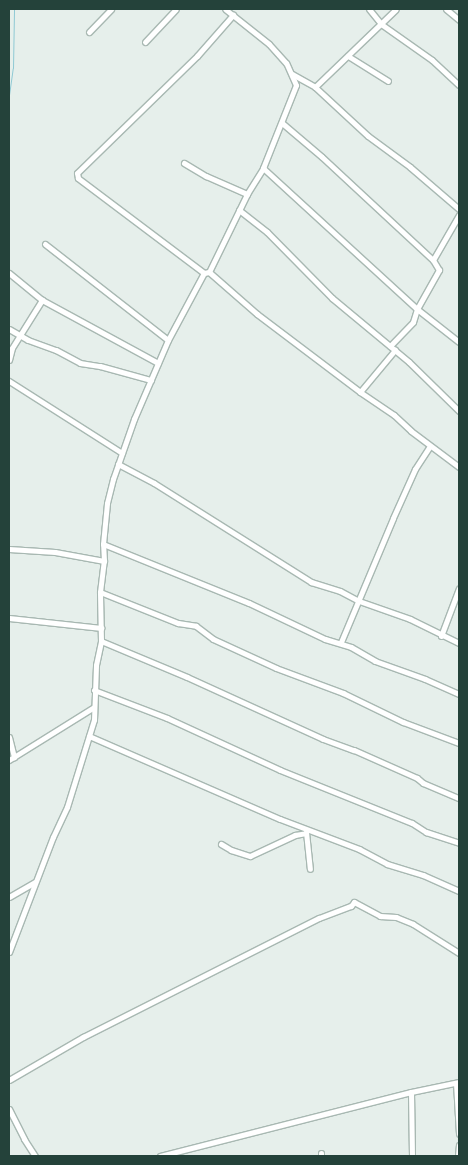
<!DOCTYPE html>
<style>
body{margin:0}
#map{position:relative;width:468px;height:1165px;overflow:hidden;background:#e6efeb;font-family:Cabin,sans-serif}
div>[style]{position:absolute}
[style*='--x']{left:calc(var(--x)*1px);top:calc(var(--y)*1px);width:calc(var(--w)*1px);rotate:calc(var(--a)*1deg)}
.stream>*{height:1px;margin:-0.5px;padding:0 0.5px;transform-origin:0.5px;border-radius:0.5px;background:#8ec9d4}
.roads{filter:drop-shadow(1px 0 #a8b8b2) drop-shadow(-1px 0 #a8b8b2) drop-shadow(0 1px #a8b8b2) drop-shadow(0 -1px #a8b8b2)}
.minor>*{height:5px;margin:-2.5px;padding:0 2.5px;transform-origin:2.5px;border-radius:2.5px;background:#fff}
span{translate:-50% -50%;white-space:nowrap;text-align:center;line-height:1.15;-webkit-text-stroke:4.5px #f7fbf9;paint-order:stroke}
.frame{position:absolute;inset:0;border:10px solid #24423a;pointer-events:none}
</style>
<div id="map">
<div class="stream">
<i style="--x:9;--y:95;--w:27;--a:-82"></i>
<i style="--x:13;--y:68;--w:59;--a:-89"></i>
</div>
<div class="roads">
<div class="minor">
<i style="--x:369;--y:9;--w:19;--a:51"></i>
<i style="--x:381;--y:24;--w:62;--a:35.2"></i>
<i style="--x:432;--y:60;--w:37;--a:43"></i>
<i style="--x:446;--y:9;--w:17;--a:40"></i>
<i style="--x:89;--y:32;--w:32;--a:-46"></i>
<i style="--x:145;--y:42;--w:45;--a:-46.8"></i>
<i style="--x:348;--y:56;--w:47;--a:32"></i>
<i style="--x:292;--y:74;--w:26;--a:29"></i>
<i style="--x:315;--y:87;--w:72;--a:42.8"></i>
<i style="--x:368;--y:136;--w:52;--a:36.4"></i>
<i style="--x:410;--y:167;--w:65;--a:40.6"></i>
<i style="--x:315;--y:87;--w:112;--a:-43.9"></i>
<i style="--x:282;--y:123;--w:52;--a:40.4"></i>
<i style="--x:322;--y:157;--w:151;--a:42.9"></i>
<i style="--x:184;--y:163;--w:26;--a:31"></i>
<i style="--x:206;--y:176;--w:45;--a:23.7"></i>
<i style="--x:263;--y:168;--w:209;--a:42.5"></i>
<i style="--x:417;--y:309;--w:53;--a:38.2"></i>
<i style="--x:239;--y:210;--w:36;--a:38"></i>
<i style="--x:267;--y:232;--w:93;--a:45.4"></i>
<i style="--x:332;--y:298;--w:100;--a:39.7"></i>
<i style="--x:409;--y:362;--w:70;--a:44.4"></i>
<i style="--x:45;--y:244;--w:156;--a:38"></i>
<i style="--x:209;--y:272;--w:64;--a:41.2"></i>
<i style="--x:257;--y:314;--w:129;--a:37.1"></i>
<i style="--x:360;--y:392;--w:41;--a:34.1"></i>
<i style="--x:394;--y:415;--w:23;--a:43"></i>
<i style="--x:411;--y:431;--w:60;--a:36.9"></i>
<i style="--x:9;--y:273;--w:43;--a:39.3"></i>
<i style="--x:42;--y:300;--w:132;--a:28.5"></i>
<i style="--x:204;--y:273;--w:158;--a:-143"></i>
<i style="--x:78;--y:178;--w:5;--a:-101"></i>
<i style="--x:77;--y:173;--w:168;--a:-44.3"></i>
<i style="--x:197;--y:56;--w:55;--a:-48.7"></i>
<i style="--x:9;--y:329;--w:22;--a:30"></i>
<i style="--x:28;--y:340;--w:30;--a:20"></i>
<i style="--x:56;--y:350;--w:27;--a:28"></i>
<i style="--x:80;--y:363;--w:20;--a:9"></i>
<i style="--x:100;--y:366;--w:53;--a:15.4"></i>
<i style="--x:390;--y:346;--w:33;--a:-46"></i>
<i style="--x:413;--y:322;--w:14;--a:-73"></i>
<i style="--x:417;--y:309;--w:45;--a:-60.6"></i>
<i style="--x:439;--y:270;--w:12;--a:-121"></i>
<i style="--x:433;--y:260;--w:52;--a:-60"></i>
<i style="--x:9;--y:360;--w:12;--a:-76"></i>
<i style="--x:12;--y:348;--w:57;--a:-58"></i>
<i style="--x:9;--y:381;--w:134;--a:32.5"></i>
<i style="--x:360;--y:392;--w:55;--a:-50.2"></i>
<i style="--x:118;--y:464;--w:41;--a:27.8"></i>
<i style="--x:154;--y:483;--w:186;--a:32.2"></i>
<i style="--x:311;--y:582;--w:30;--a:17"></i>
<i style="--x:340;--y:591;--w:21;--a:28"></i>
<i style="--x:359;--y:601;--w:54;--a:19.4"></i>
<i style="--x:410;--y:619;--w:55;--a:26.1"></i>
<i style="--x:103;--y:544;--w:157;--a:22"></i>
<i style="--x:249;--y:603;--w:84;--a:25.3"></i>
<i style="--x:325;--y:639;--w:27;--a:17"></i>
<i style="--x:351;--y:647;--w:28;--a:30"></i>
<i style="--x:375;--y:661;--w:53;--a:19.8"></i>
<i style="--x:425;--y:679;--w:37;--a:24"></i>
<i style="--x:9;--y:549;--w:46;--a:3.7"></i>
<i style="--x:55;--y:552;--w:50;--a:10.4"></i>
<i style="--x:100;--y:592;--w:84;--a:21.7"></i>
<i style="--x:178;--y:623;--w:18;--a:9"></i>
<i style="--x:196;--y:626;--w:21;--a:37"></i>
<i style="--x:213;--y:639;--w:69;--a:24.7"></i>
<i style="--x:276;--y:668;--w:72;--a:20.5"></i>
<i style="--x:343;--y:693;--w:67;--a:25.8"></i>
<i style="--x:403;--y:722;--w:60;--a:20.6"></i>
<i style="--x:9;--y:618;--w:93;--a:6.2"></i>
<i style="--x:441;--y:636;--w:51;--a:-69.4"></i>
<i style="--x:101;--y:641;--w:93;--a:22.7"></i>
<i style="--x:187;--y:677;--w:149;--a:24.5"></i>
<i style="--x:323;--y:739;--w:33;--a:20"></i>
<i style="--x:354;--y:750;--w:69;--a:24"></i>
<i style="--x:417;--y:778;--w:8;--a:40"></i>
<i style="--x:423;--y:783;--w:39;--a:23"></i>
<i style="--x:341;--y:642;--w:134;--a:-67.2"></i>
<i style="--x:393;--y:518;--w:54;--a:-65.8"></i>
<i style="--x:415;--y:469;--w:27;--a:-57"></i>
<i style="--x:94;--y:690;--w:78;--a:21"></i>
<i style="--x:167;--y:718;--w:124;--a:24.7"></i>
<i style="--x:280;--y:770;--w:142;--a:21.9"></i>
<i style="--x:412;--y:823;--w:17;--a:33"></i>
<i style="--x:426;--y:832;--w:35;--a:18"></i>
<i style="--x:89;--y:736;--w:208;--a:23.5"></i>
<i style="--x:280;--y:819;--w:85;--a:20.8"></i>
<i style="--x:359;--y:849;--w:32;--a:28"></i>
<i style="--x:387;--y:864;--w:38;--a:17"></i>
<i style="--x:423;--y:875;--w:39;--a:24"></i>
<i style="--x:9;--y:737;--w:21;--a:76"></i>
<i style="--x:9;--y:760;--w:100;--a:-31.9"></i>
<i style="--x:306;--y:832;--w:37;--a:84"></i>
<i style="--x:221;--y:844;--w:12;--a:31"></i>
<i style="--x:231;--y:850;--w:20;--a:18"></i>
<i style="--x:250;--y:856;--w:50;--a:-25"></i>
<i style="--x:295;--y:835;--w:11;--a:-10"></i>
<i style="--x:9;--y:897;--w:30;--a:-30"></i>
<i style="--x:9;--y:952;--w:123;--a:-69.1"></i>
<i style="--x:53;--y:837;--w:33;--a:-65"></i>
<i style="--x:67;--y:807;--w:91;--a:-72.8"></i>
<i style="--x:94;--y:720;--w:55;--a:-87.9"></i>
<i style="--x:96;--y:665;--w:25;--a:-78"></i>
<i style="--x:101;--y:641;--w:49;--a:-91.2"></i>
<i style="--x:100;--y:592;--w:31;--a:-83"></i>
<i style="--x:104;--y:561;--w:17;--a:-93"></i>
<i style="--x:103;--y:544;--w:41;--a:-84.4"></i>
<i style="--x:107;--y:503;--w:25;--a:-76"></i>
<i style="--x:113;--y:479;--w:64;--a:-70.7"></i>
<i style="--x:134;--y:419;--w:86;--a:-66.7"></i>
<i style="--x:168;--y:340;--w:76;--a:-61.8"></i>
<i style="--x:204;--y:273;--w:5;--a:-11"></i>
<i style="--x:209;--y:272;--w:87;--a:-64"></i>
<i style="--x:247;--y:194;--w:31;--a:-58"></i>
<i style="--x:263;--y:168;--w:89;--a:-68.3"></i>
<i style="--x:296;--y:85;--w:24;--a:-114"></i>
<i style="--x:286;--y:63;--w:25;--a:-132"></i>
<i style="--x:269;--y:44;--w:56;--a:-141.5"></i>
<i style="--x:9;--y:1080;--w:86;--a:-30.2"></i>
<i style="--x:83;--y:1037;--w:264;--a:-26.8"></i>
<i style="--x:319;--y:918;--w:34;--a:-21"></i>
<i style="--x:351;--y:906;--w:5;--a:-53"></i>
<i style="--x:354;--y:902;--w:30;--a:28"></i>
<i style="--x:380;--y:916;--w:16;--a:4"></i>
<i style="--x:396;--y:917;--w:18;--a:22"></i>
<i style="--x:413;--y:924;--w:54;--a:32.2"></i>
<i style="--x:456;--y:1083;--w:51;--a:86.6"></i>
<i style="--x:411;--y:1092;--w:64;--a:89.1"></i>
<i style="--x:9;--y:1109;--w:34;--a:63"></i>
<i style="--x:24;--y:1139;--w:20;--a:57"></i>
<i style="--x:321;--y:1153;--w:3;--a:90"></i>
<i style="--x:160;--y:1156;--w:259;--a:-14.3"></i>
<i style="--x:411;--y:1092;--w:49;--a:-11.8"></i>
<i style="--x:458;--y:1156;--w:11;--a:-85"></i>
</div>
</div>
<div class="frame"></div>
</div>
